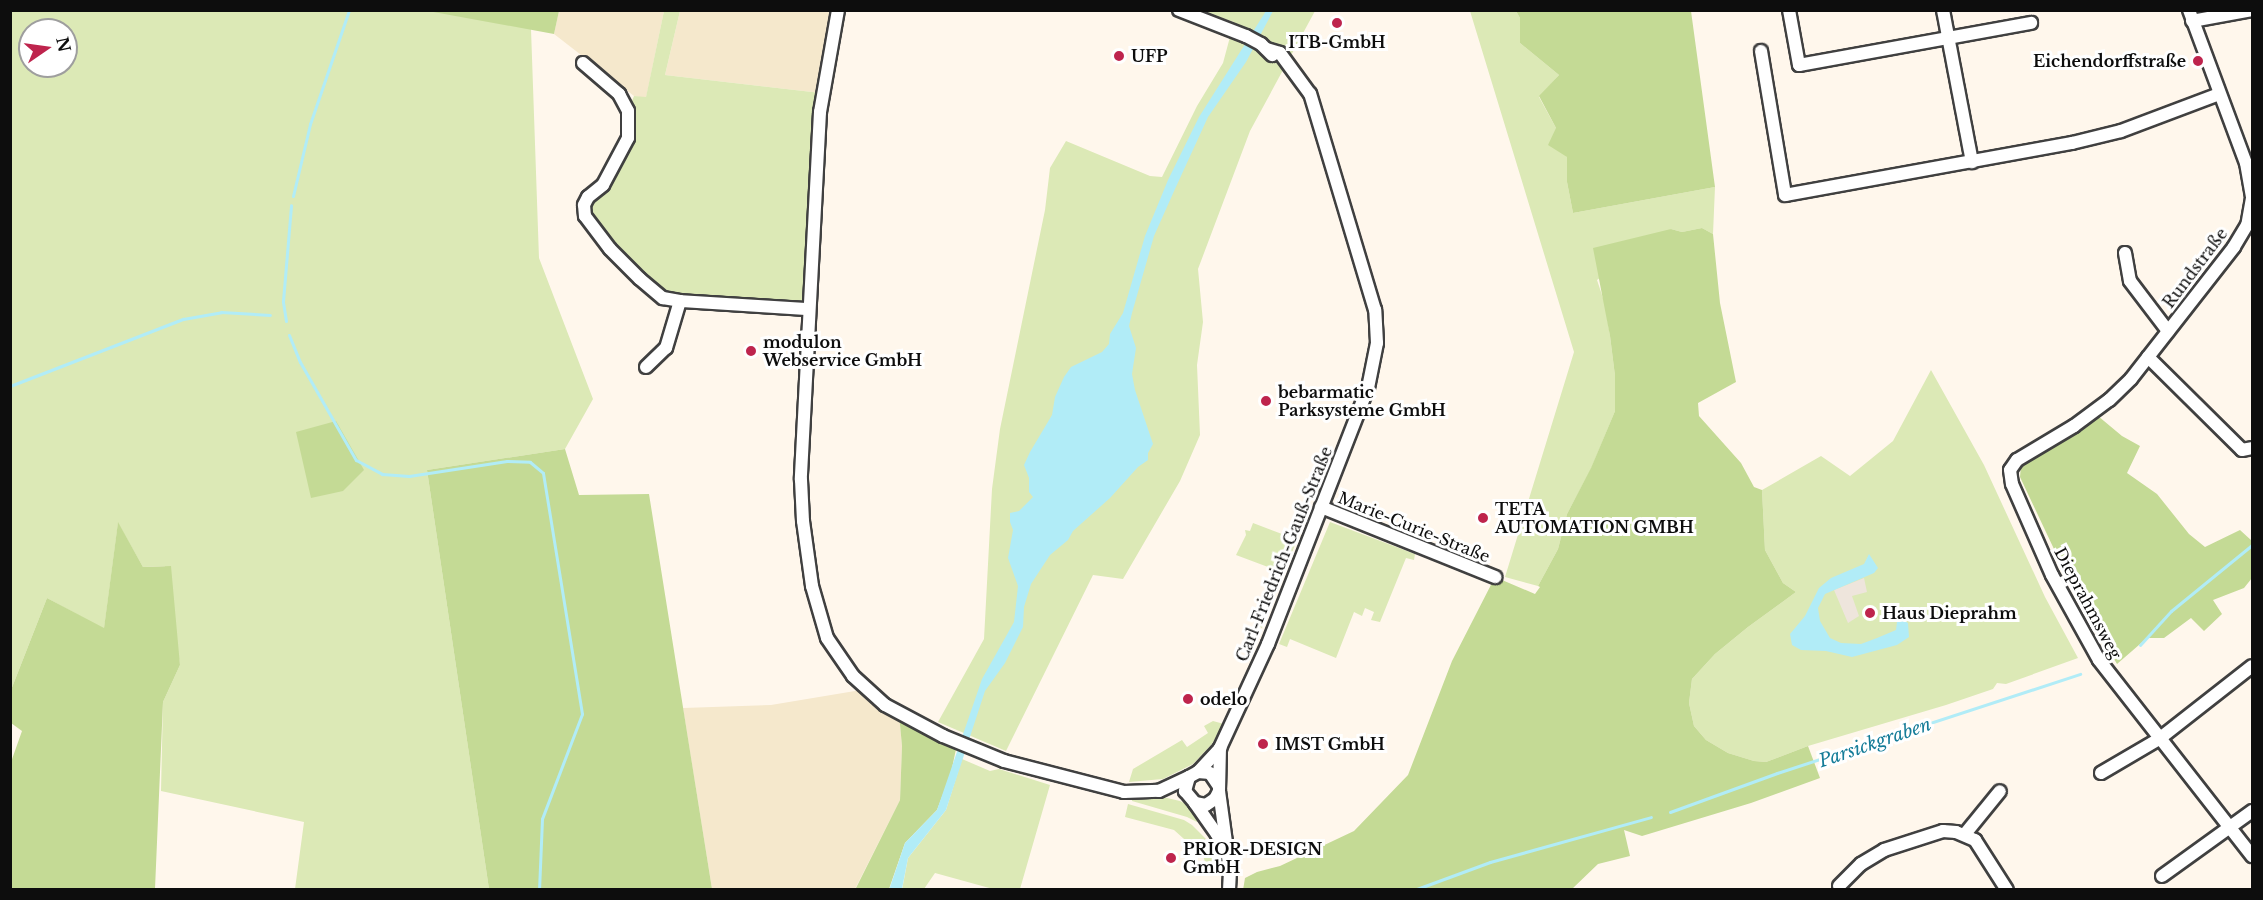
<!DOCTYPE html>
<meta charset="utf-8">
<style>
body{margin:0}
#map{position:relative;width:2263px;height:900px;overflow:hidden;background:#fff7ec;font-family:"Libre Baskerville",serif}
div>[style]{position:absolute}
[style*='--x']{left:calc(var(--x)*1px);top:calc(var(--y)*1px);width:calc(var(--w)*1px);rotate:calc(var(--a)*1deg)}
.farmland>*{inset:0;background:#f5e8cc}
.green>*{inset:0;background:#dce9b6}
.forest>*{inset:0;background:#c4da95}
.plaza>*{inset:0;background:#eee5dc}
.water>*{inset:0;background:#b1ecf7}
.stream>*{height:3px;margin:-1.5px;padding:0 1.5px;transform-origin:1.5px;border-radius:1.5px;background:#b1ecf7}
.roads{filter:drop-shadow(2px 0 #404040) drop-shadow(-2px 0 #404040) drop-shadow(0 2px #404040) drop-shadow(0 -2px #404040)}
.street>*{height:12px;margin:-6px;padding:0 6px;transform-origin:6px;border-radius:6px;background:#fff}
.dots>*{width:16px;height:16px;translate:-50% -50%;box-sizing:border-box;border:3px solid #fff;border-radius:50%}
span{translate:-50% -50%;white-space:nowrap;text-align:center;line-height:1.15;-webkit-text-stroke:6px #fff;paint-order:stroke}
.poi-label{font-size:16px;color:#0d0d0d;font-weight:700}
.left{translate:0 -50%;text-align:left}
.right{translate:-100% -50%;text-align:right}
.street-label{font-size:16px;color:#0d0d0d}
.water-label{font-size:18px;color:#157c98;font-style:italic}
.frame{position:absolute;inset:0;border:12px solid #0d0d0d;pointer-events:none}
.north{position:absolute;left:18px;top:18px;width:60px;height:60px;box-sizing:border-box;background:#fff;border:2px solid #9e9e9e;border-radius:50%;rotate:77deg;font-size:16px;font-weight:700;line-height:24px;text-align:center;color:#0d0d0d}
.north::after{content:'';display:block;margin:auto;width:21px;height:27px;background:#be244d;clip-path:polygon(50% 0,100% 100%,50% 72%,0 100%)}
</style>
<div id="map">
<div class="farmland">
<i style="clip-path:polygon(559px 11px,664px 11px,646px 98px,634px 96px,554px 34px)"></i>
<i style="clip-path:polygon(680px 11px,838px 11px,821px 93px,665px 75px)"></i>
<i style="clip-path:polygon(867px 689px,899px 714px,902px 746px,900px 800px,855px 889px,712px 889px,683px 708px,771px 705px)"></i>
</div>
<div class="green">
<i style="clip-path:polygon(evenodd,428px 10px,531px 29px,539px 258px,593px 399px,565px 449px,427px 470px,489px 889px,295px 889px,304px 822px,161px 791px,163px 702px,180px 665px,165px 566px,143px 567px,118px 523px,104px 629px,47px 598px,11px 690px,10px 11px,428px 10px,30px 30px,66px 30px,66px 66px,30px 66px,30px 30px)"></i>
<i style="clip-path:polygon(664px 11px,680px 11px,665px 75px,821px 93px,808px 309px,663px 298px,592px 228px,588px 197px,627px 138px,628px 111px,634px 96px,646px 97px)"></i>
<i style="clip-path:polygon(1200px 11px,1315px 11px,1250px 131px,1198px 269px,1203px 322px,1197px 365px,1200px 435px,1180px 481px,1123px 579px,1093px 575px,1006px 751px,938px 722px,984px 639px,992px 489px,1000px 429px,1045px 210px,1050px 168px,1066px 141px,1150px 176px,1162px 177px,1197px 106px,1223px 63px,1234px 22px)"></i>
<i style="clip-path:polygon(1470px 11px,1516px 11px,1520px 18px,1520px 43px,1559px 75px,1539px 97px,1556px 128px,1567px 157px,1567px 182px,1573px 213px,1715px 187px,1713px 234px,1702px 228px,1682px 232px,1671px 229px,1597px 280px,1605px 304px,1610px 336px,1615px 376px,1615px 411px,1591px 469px,1567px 514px,1558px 549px,1538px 586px,1505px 577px,1574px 352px)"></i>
<i style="clip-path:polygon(1931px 370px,1984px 465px,2045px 597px,2078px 658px,2006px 684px,1997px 683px,1993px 689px,1946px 705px,1808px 746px,1766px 762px,1754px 761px,1728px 753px,1706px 740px,1694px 726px,1689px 703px,1692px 679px,1715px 654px,1748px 627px,1796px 592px,1783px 583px,1765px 550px,1762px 490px,1821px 456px,1850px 476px,1893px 441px)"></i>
<i style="clip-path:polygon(1330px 522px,1415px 554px,1414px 560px,1406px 558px,1380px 622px,1371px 620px,1374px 612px,1365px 608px,1362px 616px,1354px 612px,1336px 658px,1290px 639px,1287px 647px,1279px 644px)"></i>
<i style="clip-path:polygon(1253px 523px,1290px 537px,1295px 527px,1301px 530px,1280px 582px,1270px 577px,1273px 569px,1236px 555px,1246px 535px,1245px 530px,1250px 531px)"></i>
<i style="clip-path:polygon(1266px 587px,1277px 591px,1262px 628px,1258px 626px,1260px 619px,1250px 618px,1253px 611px,1256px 612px)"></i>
<i style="clip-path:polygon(1213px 721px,1224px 724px,1212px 744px,1193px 764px,1163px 779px,1129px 782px,1133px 769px,1182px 740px,1187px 747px,1208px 733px,1204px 726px)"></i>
<i style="clip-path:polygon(962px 759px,990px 771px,999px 769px,1050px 785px,1020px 889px,993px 889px,935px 873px,924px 889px,902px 890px,908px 858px,946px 810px)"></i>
<i style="clip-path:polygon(1132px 798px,1167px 798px,1180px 801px,1191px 807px,1202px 818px,1197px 822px,1187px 817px,1132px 801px)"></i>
<i style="clip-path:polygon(1128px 804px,1184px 820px,1192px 825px,1213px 846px,1220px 867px,1208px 870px,1203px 856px,1174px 830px,1125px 817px)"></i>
</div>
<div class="forest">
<i style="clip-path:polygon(428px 11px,559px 10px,559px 11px,554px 34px)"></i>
<i style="clip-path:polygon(1516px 11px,1691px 11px,1715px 187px,1573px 213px,1567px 182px,1567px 157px,1548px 145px,1556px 128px,1539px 96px,1559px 75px,1520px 43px,1520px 18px)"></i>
<i style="clip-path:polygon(1702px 228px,1713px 234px,1720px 303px,1736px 382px,1698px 403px,1699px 416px,1741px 463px,1754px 487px,1762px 490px,1765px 550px,1783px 583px,1796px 592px,1748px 627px,1715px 654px,1692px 679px,1689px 703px,1694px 726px,1706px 740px,1728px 753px,1754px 761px,1766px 762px,1808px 746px,1820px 778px,1751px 803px,1642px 836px,1624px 830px,1630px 856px,1598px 864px,1572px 889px,1243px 890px,1245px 878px,1257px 872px,1280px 866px,1354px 831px,1408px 775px,1452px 661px,1495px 577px,1535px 594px,1540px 587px,1538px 586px,1558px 549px,1567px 514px,1591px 468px,1615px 411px,1615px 376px,1610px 336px,1593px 248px,1671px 229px,1682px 232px)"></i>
<i style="clip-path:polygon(2098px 416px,2122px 436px,2140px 446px,2127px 473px,2157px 494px,2189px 534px,2205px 547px,2240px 530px,2252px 541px,2252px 578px,2244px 588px,2213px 600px,2222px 614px,2204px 631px,2191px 618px,2164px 638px,2147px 638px,2117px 664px,2070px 583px,2020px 477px,2021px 465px,2077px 433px)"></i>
<i style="clip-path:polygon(336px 421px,364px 470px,343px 491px,311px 498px,296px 432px)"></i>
<i style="clip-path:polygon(565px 449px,579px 495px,649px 494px,712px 889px,489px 889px,427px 470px)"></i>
<i style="clip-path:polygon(118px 522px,143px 567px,171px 566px,180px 665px,163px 702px,155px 889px,11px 889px,11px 762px,22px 731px,11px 723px,11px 690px,47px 598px,104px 628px)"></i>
<i style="clip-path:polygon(899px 714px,956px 749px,951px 773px,937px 810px,905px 843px,889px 889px,855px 890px,900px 800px,902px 746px)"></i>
</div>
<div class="plaza">
<i style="clip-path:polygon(1864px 578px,1867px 592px,1852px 596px,1859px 616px,1848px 623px,1834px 590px)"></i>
</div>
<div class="water">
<i style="clip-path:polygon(1266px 11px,1273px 11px,1246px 62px,1208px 117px,1175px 189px,1154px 236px,1132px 313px,1129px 326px,1136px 348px,1132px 374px,1135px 390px,1153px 444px,1148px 453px,1148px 460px,1138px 467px,1110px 498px,1073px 531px,1068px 540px,1050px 555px,1031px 584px,1024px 607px,1023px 627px,1005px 663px,985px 691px,946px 810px,908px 858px,902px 889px,889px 890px,905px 843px,937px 810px,982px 679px,1014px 622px,1018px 586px,1008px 558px,1013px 530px,1010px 522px,1010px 513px,1019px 511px,1033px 497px,1029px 492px,1029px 478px,1024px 465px,1030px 452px,1052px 415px,1055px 397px,1064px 377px,1071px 367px,1102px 352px,1109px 344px,1110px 334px,1123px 313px,1145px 236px,1168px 180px,1199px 117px)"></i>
<i style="clip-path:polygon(1869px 554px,1878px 568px,1874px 573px,1825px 594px,1818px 608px,1820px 621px,1830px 638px,1841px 643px,1861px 644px,1877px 638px,1896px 630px,1897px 622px,1901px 619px,1908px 623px,1909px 637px,1897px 645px,1852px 657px,1826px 651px,1801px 650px,1792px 645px,1790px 634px,1805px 616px,1819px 588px,1831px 578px,1864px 564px)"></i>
</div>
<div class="stream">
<i style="--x:293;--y:196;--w:74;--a:-76.7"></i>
<i style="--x:310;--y:124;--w:120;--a:-71.1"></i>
<i style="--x:286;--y:321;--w:20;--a:-99"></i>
<i style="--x:283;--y:301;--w:96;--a:-85.2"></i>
<i style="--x:289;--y:335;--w:29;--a:68"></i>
<i style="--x:300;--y:362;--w:113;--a:60.3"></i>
<i style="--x:356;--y:460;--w:30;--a:28"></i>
<i style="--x:382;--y:474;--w:27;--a:4"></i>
<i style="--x:409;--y:476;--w:99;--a:-8.7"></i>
<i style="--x:507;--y:461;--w:23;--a:2"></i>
<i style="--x:530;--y:462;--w:17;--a:40"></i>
<i style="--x:543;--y:473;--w:244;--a:80.8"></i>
<i style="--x:582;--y:714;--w:112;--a:110.9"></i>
<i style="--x:542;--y:819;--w:71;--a:92.4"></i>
<i style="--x:10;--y:386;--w:186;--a:-21.2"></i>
<i style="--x:183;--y:319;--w:39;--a:-10"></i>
<i style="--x:221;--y:312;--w:49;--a:3.5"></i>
<i style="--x:2140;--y:645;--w:46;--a:-47.6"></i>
<i style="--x:2171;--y:611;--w:104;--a:-39.2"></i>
<i style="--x:1670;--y:812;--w:114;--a:-20"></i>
<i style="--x:1777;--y:773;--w:319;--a:-18.1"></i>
<i style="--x:1414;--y:890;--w:81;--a:-20.2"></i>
<i style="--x:1490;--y:862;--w:167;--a:-15.6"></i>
</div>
<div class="roads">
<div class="street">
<i style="--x:838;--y:10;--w:104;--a:100"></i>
<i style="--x:820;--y:112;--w:368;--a:93"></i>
<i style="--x:801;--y:480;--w:41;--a:87.2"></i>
<i style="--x:803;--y:521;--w:66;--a:82.1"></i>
<i style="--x:812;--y:586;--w:54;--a:73.9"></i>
<i style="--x:827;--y:638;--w:46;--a:55.6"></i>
<i style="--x:853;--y:676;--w:43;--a:42.2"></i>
<i style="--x:885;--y:705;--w:66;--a:28.1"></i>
<i style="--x:943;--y:736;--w:66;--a:22.3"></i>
<i style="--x:1004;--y:761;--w:124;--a:14.5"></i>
<i style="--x:1124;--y:792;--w:35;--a:-2"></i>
<i style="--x:1159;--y:791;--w:33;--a:-25"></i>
<i style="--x:1179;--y:10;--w:72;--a:21.2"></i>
<i style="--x:1246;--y:36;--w:17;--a:28"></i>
<i style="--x:1261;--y:44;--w:16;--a:45"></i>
<i style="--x:1789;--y:10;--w:56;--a:79.7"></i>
<i style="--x:1799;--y:65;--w:236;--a:-10.3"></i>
<i style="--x:1943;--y:10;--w:155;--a:79.2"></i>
<i style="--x:2189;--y:10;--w:163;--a:69.6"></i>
<i style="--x:2246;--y:163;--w:36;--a:80"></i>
<i style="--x:2252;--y:198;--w:27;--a:100"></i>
<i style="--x:2247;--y:225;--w:26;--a:121"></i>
<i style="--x:2234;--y:247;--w:167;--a:128"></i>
<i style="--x:2131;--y:379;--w:30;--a:136"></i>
<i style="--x:2109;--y:400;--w:44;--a:143.4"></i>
<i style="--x:2074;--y:426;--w:66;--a:149.2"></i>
<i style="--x:2017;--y:460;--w:12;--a:125"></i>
<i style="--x:2010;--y:470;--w:14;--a:82"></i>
<i style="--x:2012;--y:484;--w:99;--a:66.3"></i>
<i style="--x:2052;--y:575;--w:97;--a:61.1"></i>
<i style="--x:2099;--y:660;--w:249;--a:52"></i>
<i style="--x:2192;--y:21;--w:61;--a:-10.4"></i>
<i style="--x:1761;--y:51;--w:146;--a:80.5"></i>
<i style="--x:1785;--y:195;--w:292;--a:-10.3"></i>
<i style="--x:2072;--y:143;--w:50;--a:-13.8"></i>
<i style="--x:2121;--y:131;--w:105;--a:-20.7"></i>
<i style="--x:583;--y:63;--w:48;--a:40.7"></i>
<i style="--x:619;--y:94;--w:19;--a:62"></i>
<i style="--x:628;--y:111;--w:27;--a:90"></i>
<i style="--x:628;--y:138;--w:53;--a:118"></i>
<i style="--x:603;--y:185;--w:19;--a:141"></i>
<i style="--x:588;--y:197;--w:9;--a:117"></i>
<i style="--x:584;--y:205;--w:11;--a:85"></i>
<i style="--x:585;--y:216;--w:41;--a:52.9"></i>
<i style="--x:610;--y:249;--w:42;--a:45"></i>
<i style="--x:640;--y:279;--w:30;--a:40"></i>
<i style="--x:663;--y:298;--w:17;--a:10"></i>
<i style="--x:2125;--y:253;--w:28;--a:80"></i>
<i style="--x:2130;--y:281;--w:63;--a:52.8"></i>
<i style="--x:2148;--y:357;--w:132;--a:44.7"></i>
<i style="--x:2242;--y:450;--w:10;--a:-11"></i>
<i style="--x:646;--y:367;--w:28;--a:-44"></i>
<i style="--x:666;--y:348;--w:49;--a:-73.4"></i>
<i style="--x:680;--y:301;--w:128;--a:3.6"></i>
<i style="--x:1321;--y:507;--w:188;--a:21.9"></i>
<i style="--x:1198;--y:772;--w:33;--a:-47"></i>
<i style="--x:1220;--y:748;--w:115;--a:-65.2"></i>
<i style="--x:1268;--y:644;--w:275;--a:-68.7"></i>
<i style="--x:1368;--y:388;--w:46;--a:-78.7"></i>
<i style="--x:1377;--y:343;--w:33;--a:-93"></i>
<i style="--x:1375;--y:310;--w:226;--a:-106.7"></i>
<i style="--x:1310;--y:94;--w:51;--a:-126.2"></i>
<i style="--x:1280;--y:53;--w:14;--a:-163"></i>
<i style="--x:2101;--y:773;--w:67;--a:-30.4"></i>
<i style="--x:2159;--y:739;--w:118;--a:-38.1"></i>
<i style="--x:1218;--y:785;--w:14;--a:-124"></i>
<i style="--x:1210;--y:773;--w:12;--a:-175"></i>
<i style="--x:1198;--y:772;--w:10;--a:151"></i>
<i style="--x:1189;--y:777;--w:15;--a:106"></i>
<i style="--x:1185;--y:791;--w:16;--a:50"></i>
<i style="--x:1195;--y:803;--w:11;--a:10"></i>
<i style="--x:1206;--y:805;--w:11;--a:-34"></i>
<i style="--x:1215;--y:799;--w:9;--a:-63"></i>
<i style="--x:1219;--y:791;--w:43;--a:-88.7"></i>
<i style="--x:1219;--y:791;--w:81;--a:82.2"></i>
<i style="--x:1230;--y:871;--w:19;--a:93"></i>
<i style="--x:1195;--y:803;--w:38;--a:55"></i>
<i style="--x:1217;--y:834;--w:12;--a:66"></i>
<i style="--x:1965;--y:834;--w:55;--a:-50.9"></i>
<i style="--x:2162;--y:876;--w:111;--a:-35.8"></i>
<i style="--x:1839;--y:886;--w:31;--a:-45"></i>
<i style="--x:1861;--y:864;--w:27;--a:-31"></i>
<i style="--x:1884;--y:850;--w:62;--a:-17.9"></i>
<i style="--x:1943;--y:831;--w:13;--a:4"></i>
<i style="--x:1956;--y:832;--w:21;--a:23"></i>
<i style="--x:1975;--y:840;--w:59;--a:57.4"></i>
</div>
</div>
<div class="dots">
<i style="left:1337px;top:23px;background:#be244d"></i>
<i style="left:1119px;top:56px;background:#be244d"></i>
<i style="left:2198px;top:61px;background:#be244d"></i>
<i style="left:751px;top:351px;background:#be244d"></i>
<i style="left:1266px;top:401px;background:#be244d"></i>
<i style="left:1483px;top:518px;background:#be244d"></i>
<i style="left:1870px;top:613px;background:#be244d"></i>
<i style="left:1188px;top:699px;background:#be244d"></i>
<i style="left:1263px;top:744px;background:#be244d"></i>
<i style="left:1171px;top:858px;background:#be244d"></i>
</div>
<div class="poi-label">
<span style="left:1337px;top:42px">ITB-GmbH</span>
<span class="left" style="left:1131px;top:56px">UFP</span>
<span class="right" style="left:2186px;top:61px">Eichendorffstraße</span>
<span class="left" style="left:763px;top:351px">modulon<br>Webservice GmbH</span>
<span class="left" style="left:1278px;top:401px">bebarmatic<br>Parksysteme GmbH</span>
<span class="left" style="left:1495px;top:518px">TETA<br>AUTOMATION GMBH</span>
<span class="left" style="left:1882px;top:613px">Haus Dieprahm</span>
<span class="left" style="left:1200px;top:699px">odelo</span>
<span class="left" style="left:1275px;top:744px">IMST GmbH</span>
<span class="left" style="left:1183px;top:858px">PRIOR-DESIGN<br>GmbH</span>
</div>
<div class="street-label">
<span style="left:2195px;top:268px;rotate:-53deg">Rundstraße</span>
<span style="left:1414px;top:527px;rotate:22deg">Marie-Curie-Straße</span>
<span style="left:1284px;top:554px;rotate:-68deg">Carl-Friedrich-Gauß-Straße</span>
<span style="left:2088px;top:603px;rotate:62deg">Dieprahmsweg</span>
</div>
<div class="water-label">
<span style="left:1875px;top:743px;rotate:-19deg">Parsickgraben</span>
</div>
<div class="frame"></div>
<div class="north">N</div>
</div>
